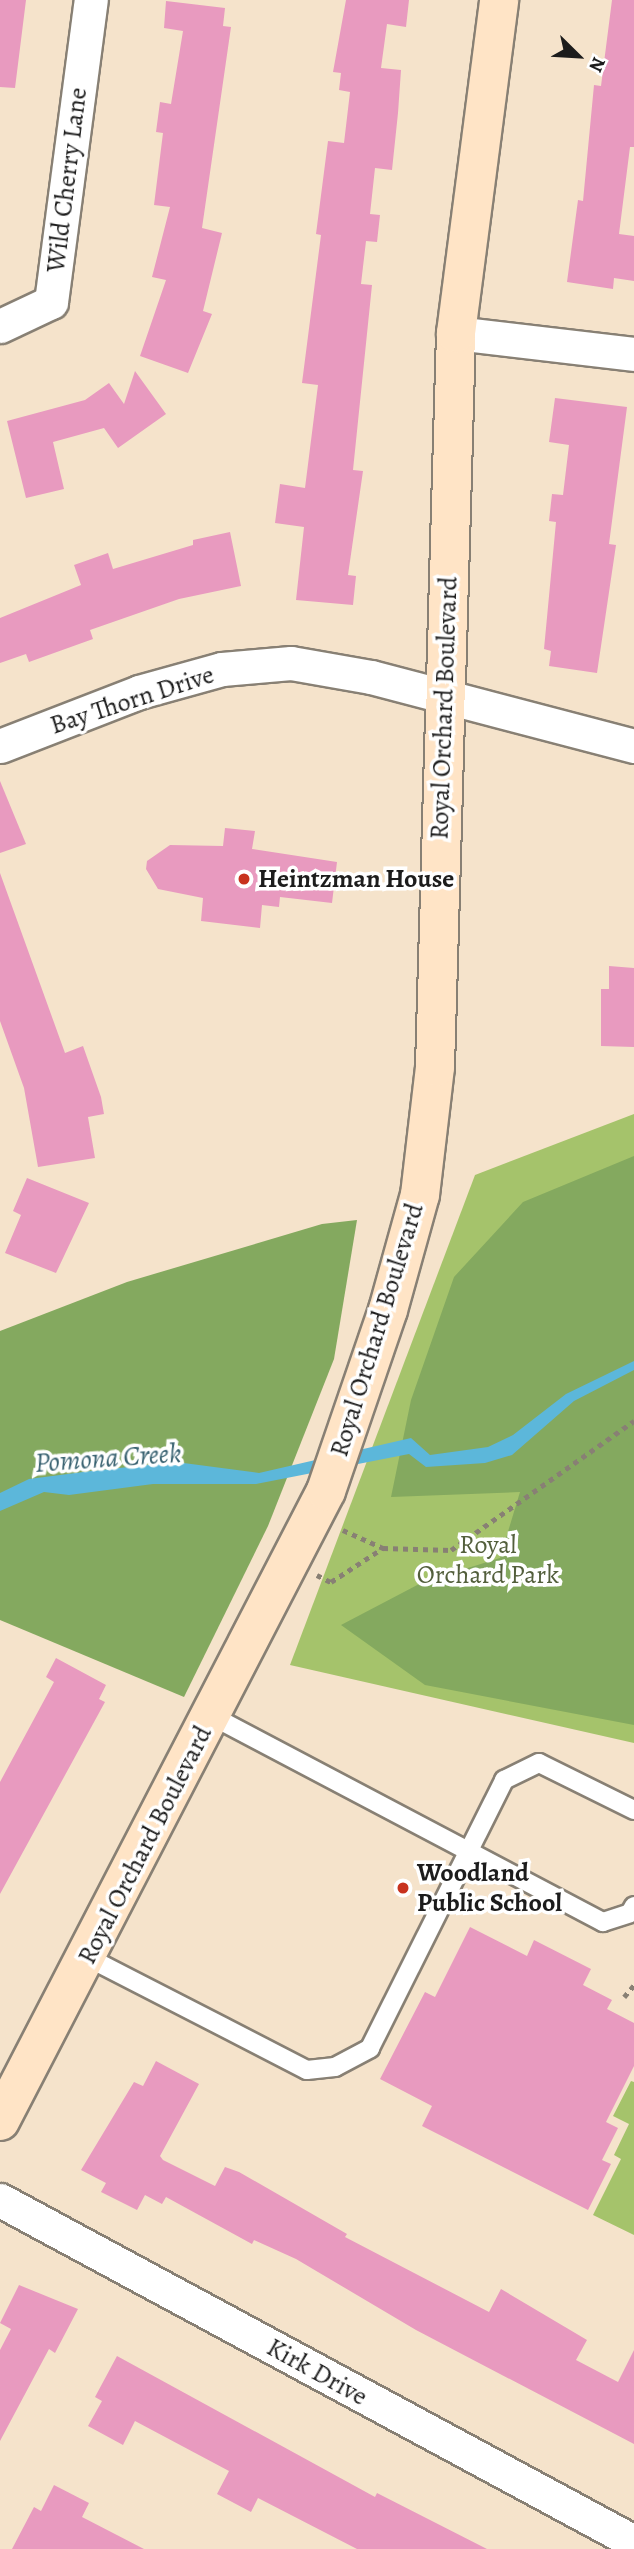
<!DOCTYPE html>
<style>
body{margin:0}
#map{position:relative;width:634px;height:2549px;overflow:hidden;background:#f5e3cb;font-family:Alegreya,serif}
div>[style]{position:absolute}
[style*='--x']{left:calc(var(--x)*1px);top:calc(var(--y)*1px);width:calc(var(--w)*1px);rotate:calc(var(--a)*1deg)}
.green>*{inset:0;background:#a5c36b}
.forest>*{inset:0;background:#84a95f}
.water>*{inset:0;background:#5cb7da}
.building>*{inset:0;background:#e89abf}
.path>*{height:4.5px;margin-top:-2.25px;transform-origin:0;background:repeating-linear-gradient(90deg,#888074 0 5px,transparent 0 10px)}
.roads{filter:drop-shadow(2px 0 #888074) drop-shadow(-2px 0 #888074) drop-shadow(0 2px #888074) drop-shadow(0 -2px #888074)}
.lane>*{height:18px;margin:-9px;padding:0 9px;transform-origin:9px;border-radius:9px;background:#fff}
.street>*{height:33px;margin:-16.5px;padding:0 16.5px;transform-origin:16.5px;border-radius:16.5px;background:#fff}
.secondary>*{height:38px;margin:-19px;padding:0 19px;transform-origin:19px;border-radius:19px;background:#ffe4c6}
.dots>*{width:19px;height:19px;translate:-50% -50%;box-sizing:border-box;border:4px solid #fff;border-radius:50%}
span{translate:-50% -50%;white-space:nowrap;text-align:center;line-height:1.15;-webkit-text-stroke:7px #fff;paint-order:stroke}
.street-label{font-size:26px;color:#1c1c1c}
.poi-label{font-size:26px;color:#1c1c1c;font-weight:700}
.left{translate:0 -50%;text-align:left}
.park-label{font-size:26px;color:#535f3c}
.water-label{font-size:28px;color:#396271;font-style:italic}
.north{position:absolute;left:543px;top:21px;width:70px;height:70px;-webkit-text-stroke:5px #fff;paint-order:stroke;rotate:114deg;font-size:19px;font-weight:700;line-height:28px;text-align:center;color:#1c1c1c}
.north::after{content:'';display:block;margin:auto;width:24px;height:32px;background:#1c1c1c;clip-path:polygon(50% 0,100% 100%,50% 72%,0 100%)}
</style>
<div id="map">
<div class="green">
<i style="clip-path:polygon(634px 1114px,634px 1743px,290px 1665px,475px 1175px)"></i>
<i style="clip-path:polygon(631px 2081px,634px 2082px,634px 2235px,593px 2215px,621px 2159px,614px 2155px,629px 2124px,613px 2116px)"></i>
</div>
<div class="forest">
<i style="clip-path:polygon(634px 1156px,634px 1725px,425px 1685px,341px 1625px,423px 1582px,500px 1558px,520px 1492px,391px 1497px,411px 1400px,454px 1277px,523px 1202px)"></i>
<i style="clip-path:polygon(357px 1220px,334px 1359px,268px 1526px,184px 1697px,0 1620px,0 1331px,127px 1282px,322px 1224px)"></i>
</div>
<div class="water">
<i style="clip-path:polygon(634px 1361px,634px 1370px,574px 1401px,512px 1455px,485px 1463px,426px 1467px,409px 1454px,256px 1484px,153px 1484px,69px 1495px,44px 1492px,0 1511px,0 1493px,29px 1479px,91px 1471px,176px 1462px,259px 1473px,411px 1438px,430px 1455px,488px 1447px,513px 1435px,566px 1394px)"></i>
</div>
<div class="building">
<i style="clip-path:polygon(0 0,26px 0,15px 88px,0 87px)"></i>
<i style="clip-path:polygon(346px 0,409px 0,406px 27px,387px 24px,381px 68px,401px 70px,398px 113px,392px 170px,375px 168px,370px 214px,380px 215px,377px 242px,366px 241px,361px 284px,372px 285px,353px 470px,363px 471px,348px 575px,356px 576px,353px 605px,296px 600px,304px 527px,275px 523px,280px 484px,305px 488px,318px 385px,302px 383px,321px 235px,316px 234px,328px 141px,344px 143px,350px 92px,339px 90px,341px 73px,333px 72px)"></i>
<i style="clip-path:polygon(612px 0,634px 0,634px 147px,630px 147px,619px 234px,634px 236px,634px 281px,614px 278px,613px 289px,567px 282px,578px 200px,583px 201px,594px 85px,601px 86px)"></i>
<i style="clip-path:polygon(166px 1px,225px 8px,223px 26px,231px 27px,202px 228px,222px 233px,203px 311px,212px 314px,188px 373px,140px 356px,166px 280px,152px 277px,170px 207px,154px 205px,163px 133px,156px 132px,160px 102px,171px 104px,183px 31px,164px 28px)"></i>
<i style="clip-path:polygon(135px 371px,166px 414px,118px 448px,104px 428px,53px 442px,64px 489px,26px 498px,7px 421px,85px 400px,109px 383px,124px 404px)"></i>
<i style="clip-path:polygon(555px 398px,627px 407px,609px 544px,616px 545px,597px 673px,549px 666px,551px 651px,544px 649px,556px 522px,549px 521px,552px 494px,563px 495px,569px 445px,549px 442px)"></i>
<i style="clip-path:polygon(230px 532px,241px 586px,179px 599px,90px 630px,93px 639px,29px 662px,26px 654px,0 663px,0 618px,81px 585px,74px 565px,108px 553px,113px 569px,193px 545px,193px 540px)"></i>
<i style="clip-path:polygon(0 781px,26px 844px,0 853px)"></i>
<i style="clip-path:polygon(225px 828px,255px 831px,252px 849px,337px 862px,332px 903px,280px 897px,279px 907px,262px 905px,260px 928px,201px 921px,203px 898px,158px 889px,146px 869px,147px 861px,170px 845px,223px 846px)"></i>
<i style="clip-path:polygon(0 873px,65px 1053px,83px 1046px,101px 1097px,104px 1114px,88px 1117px,95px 1158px,38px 1167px,24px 1088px,0 1021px)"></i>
<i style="clip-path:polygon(609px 966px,634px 968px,634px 1047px,601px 1046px,601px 989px,609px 989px)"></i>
<i style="clip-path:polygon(27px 1178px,89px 1203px,56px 1273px,5px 1253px,21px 1215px,13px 1211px)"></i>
<i style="clip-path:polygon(56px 1658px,106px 1685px,99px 1699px,105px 1702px,0 1894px,0 1782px,54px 1682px,46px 1677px)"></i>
<i style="clip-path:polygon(470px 1927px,527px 1956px,534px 1940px,591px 1969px,583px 1985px,612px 2000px,607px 2009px,634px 2023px,634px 2066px,606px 2122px,618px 2128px,602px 2160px,611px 2164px,588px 2210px,422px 2126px,432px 2106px,380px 2079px,425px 1992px,435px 1997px)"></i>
<i style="clip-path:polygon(156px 2061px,199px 2084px,160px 2156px,163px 2160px,215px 2186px,225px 2167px,239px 2172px,347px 2234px,345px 2237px,489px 2312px,501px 2289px,587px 2340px,576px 2360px,618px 2382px,634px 2350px,634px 2444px,416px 2330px,296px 2259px,254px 2240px,252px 2244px,166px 2197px,162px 2204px,145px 2195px,137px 2210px,101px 2192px,106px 2183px,81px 2170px,134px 2082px,143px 2086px)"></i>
<i style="clip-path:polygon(19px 2285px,78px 2309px,55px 2353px,49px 2349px,0 2441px,0 2350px,11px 2329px,0 2323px)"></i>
<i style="clip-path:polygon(117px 2356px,375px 2497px,377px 2493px,487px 2549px,357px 2549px,258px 2498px,251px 2512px,217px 2494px,229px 2471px,135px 2421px,123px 2445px,88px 2426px,102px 2401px,95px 2397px)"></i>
<i style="clip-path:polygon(54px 2485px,89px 2503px,82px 2517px,144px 2549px,12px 2549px,34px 2507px,41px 2511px)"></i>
</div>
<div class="path">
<i style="--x:343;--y:1530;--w:44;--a:24.2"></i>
<i style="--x:317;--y:1575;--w:16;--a:27"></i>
<i style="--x:331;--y:1582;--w:62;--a:-33.2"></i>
<i style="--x:383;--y:1548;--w:68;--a:1.7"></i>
<i style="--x:451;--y:1550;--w:224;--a:-35.2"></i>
<i style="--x:624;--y:1997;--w:16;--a:-50"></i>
</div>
<div class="roads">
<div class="lane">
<i style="--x:212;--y:1716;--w:442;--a:27.8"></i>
<i style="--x:603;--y:1922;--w:28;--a:-18"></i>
<i style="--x:630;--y:1913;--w:8;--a:-60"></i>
<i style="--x:87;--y:1957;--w:247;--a:27.2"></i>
<i style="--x:307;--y:2070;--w:28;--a:-6"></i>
<i style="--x:335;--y:2067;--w:40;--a:-28"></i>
<i style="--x:370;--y:2048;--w:300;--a:-63.4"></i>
<i style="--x:504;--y:1780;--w:39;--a:-26"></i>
<i style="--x:539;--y:1763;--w:106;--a:26.3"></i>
</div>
<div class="street">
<i style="--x:0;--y:326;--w:56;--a:-25.2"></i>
<i style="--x:51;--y:302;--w:305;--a:-82.5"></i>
<i style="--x:456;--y:333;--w:179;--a:6.7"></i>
<i style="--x:0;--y:746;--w:149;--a:-21.2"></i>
<i style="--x:139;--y:692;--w:86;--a:-15.5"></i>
<i style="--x:222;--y:669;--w:69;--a:-5"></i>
<i style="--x:291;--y:663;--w:81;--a:9.9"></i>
<i style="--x:371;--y:677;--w:272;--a:14.7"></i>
<i style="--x:0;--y:2200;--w:720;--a:28.34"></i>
</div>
<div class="secondary">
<i style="--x:0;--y:2121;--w:709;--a:-62.64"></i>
<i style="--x:326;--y:1491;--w:191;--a:-71.1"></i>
<i style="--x:388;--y:1310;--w:119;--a:-74.5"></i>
<i style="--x:420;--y:1195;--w:129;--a:-83.3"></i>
<i style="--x:435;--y:1067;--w:734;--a:-88.36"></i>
<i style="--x:456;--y:333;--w:336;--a:-82.6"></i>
</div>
</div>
<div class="dots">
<i style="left:244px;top:879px;background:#c8321e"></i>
<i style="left:403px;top:1888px;background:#c8321e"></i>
</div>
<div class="street-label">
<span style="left:67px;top:180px;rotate:-83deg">Wild Cherry Lane</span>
<span style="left:132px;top:700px;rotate:-18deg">Bay Thorn Drive</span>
<span style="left:444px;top:708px;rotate:-88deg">Royal Orchard Boulevard</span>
<span style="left:377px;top:1330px;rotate:-73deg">Royal Orchard Boulevard</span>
<span style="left:145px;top:1845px;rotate:-63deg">Royal Orchard Boulevard</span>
<span style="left:317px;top:2372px;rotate:29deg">Kirk Drive</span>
</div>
<div class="poi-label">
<span class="left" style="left:258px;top:879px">Heintzman House</span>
<span class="left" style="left:417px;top:1888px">Woodland<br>Public School</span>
</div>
<div class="park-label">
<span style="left:488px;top:1560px">Royal<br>Orchard Park</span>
</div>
<div class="water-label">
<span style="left:108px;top:1458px;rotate:-4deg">Pomona Creek</span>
</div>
<div class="north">N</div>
</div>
